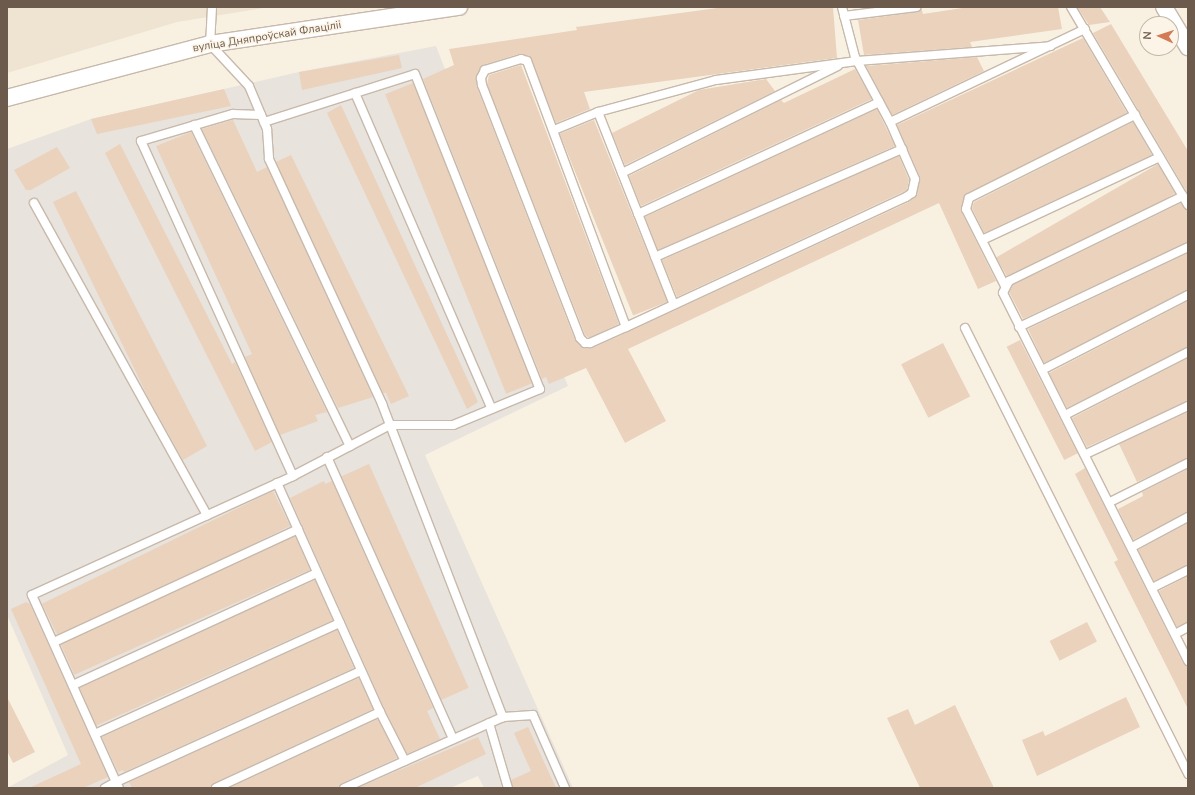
<!DOCTYPE html>
<meta charset="utf-8">
<style>
body{margin:0}
#map{position:relative;width:1195px;height:795px;overflow:hidden;background:#f8f1e2;font-family:"Nunito Sans",sans-serif}
div>[style]{position:absolute}
[style*='--x']{left:calc(var(--x)*1px);top:calc(var(--y)*1px);width:calc(var(--w)*1px);rotate:calc(var(--a)*1deg)}
.residential>*{inset:0;background:#efe3d1}
.industrial>*{inset:0;background:#e8e3dc}
.building>*{inset:0;background:#ead2bd;transform-origin:0 0}
.roads{filter:drop-shadow(1px 0 #c7b9ab) drop-shadow(-1px 0 #c7b9ab) drop-shadow(0 1px #c7b9ab) drop-shadow(0 -1px #c7b9ab)}
.lane>*{height:8px;margin:-4px;padding:0 4px;transform-origin:4px;border-radius:4px;background:#fff}
.street>*{height:16px;margin:-8px;padding:0 8px;transform-origin:8px;border-radius:8px;background:#fff}
span{translate:-50% -50%;white-space:nowrap;text-align:center;line-height:1.15;-webkit-text-stroke:3px #fcf5e7;paint-order:stroke}
.street-label{font-size:11px;color:#6c5a4c}
.frame{position:absolute;inset:0;border:8px solid #6c5a4c;pointer-events:none}
.north{position:absolute;left:1139px;top:16px;width:40px;height:40px;box-sizing:border-box;background:#fcf5e7;border:1px solid #c2b7a9;border-radius:50%;rotate:273deg;font-size:11px;font-weight:700;line-height:16px;text-align:center;color:#6c5a4c}
.north::after{content:'';display:block;margin:auto;width:14px;height:18px;background:#d37a56;clip-path:polygon(50% 0,100% 100%,50% 72%,0 100%)}
</style>
<div id="map">
<div class="residential">
<i style="clip-path:polygon(7px 7px,270px 7px,177px 22px,7px 73px)"></i>
</div>
<div class="industrial">
<i style="clip-path:polygon(436px 46px,568px 386px,425px 455px,573px 788px,484px 788px,478px 776px,450px 788px,7px 788px,68px 755px,7px 615px,7px 149px,91px 119px,299px 72px)"></i>
</div>
<div class="building">
<i style="clip-path:polygon(725px 7px,833px 7px,837px 58px,584px 92px,590px 109px,556px 123px,529px 56px,519px 54px,483px 65px,476px 76px,477px 87px,575px 340px,583px 348px,592px 348px,628px 332px,909px 202px,917px 195px,920px 177px,897px 125px,1083px 38px,1127px 113px,965px 195px,961px 211px,996px 281px,978px 289px,939px 203px,628px 349px,666px 421px,625px 443px,586px 368px,549px 384px,546px 377px,542px 379px,423px 79px,454px 65px,449px 49px,577px 30px,576px 27px)"></i>
<i style="clip-path:polygon(921px 7px,923px 14px,969px 7px,1058px 7px,1062px 29px,970px 42px,972px 47px,864px 55px,858px 20px,917px 12px)"></i>
<i style="clip-path:polygon(1077px 7px,1100px 7px,1110px 22px,1089px 25px)"></i>
<i style="clip-path:polygon(1111px 24px,1188px 151px,1188px 194px,1093px 33px)"></i>
<i style="clip-path:polygon(399px 55px,402px 68px,302px 90px,299px 72px)"></i>
<i style="clip-path:polygon(977px 57px,984px 71px,892px 115px,866px 66px)"></i>
<i style="clip-path:polygon(521px 65px,619px 324px,589px 338px,585px 335px,487px 84px,489px 75px)"></i>
<i style="clip-path:polygon(855px 69px,872px 99px,641px 206px,629px 176px,781px 100px,784px 103px)"></i>
<i style="clip-path:polygon(766px 79px,775px 91px,625px 165px,612px 133px,699px 90px)"></i>
<i style="left:413px;top:83px;width:323px;height:30px;rotate:68deg"></i>
<i style="clip-path:polygon(224px 89px,231px 106px,97px 134px,91px 119px)"></i>
<i style="clip-path:polygon(341px 105px,478px 402px,467px 409px,327px 113px)"></i>
<i style="clip-path:polygon(877px 109px,895px 146px,658px 250px,645px 217px)"></i>
<i style="clip-path:polygon(233px 120px,257px 172px,267px 167px,373px 397px,338px 408px,202px 129px)"></i>
<i style="left:594px;top:120px;width:196px;height:37px;rotate:68deg"></i>
<i style="clip-path:polygon(1133px 122px,1152px 155px,984px 233px,972px 208px,974px 202px)"></i>
<i style="clip-path:polygon(191px 132px,327px 412px,315px 415px,318px 421px,280px 435px,245px 357px,252px 354px,156px 146px)"></i>
<i style="clip-path:polygon(120px 144px,232px 364px,235px 362px,272px 442px,255px 451px,105px 153px)"></i>
<i style="clip-path:polygon(57px 147px,70px 168px,31px 190px,26px 190px,14px 170px)"></i>
<i style="clip-path:polygon(291px 155px,409px 396px,391px 404px,386px 393px,383px 393px,276px 162px)"></i>
<i style="clip-path:polygon(899px 156px,909px 180px,907px 190px,903px 192px,677px 297px,662px 260px)"></i>
<i style="left:1158px;top:164px;width:34px;height:187px;rotate:60deg"></i>
<i style="clip-path:polygon(76px 191px,207px 446px,183px 460px,148px 397px,53px 202px)"></i>
<i style="clip-path:polygon(1181px 203px,1188px 210px,1188px 242px,1023px 319px,1009px 292px,1013px 285px)"></i>
<i style="clip-path:polygon(1188px 253px,1188px 290px,1044px 363px,1028px 329px)"></i>
<i style="clip-path:polygon(1188px 301px,1188px 347px,1067px 408px,1049px 373px)"></i>
<i style="left:1020px;top:340px;width:127px;height:15px;rotate:63deg"></i>
<i style="left:943px;top:343px;width:60px;height:47px;rotate:63deg"></i>
<i style="clip-path:polygon(1188px 358px,1188px 401px,1087px 447px,1072px 418px)"></i>
<i style="clip-path:polygon(1188px 412px,1188px 458px,1137px 482px,1119px 444px)"></i>
<i style="left:369px;top:464px;width:245px;height:30px;rotate:66deg"></i>
<i style="clip-path:polygon(1085px 468px,1183px 663px,1188px 666px,1188px 709px,1114px 562px,1118px 560px,1075px 474px)"></i>
<i style="clip-path:polygon(1188px 469px,1188px 512px,1133px 540px,1118px 509px,1143px 496px,1142px 492px)"></i>
<i style="clip-path:polygon(324px 481px,325px 484px,332px 481px,433px 708px,427px 711px,440px 739px,407px 754px,385px 710px,290px 498px)"></i>
<i style="left:273px;top:491px;width:39px;height:257px;rotate:64deg"></i>
<i style="clip-path:polygon(1188px 523px,1188px 565px,1154px 581px,1138px 550px)"></i>
<i style="left:295px;top:536px;width:37px;height:258px;rotate:66deg"></i>
<i style="clip-path:polygon(1188px 576px,1188px 622px,1177px 627px,1159px 591px)"></i>
<i style="left:315px;top:580px;width:44px;height:259px;rotate:66deg"></i>
<i style="clip-path:polygon(26px 602px,30px 604px,108px 777px,83px 788px,29px 788px,81px 764px,11px 609px)"></i>
<i style="left:1087px;top:622px;width:22px;height:42px;rotate:63deg"></i>
<i style="clip-path:polygon(337px 630px,354px 668px,124px 772px,123px 770px,118px 772px,102px 737px)"></i>
<i style="clip-path:polygon(359px 678px,373px 709px,214px 783px,211px 788px,132px 788px,129px 782px)"></i>
<i style="clip-path:polygon(7px 697px,35px 752px,13px 763px,7px 751px)"></i>
<i style="clip-path:polygon(1126px 697px,1140px 727px,1037px 776px,1022px 740px,1043px 731px,1045px 736px)"></i>
<i style="clip-path:polygon(955px 705px,994px 788px,920px 788px,887px 718px,908px 709px,915px 725px)"></i>
<i style="clip-path:polygon(378px 719px,397px 758px,342px 783px,339px 788px,229px 788px)"></i>
<i style="clip-path:polygon(528px 727px,556px 788px,513px 788px,511px 780px,531px 771px,514px 733px)"></i>
<i style="clip-path:polygon(478px 737px,486px 754px,415px 788px,357px 788px)"></i>
</div>
<div class="roads">
<div class="lane">
<i style="--x:212;--y:7;--w:37;--a:93"></i>
<i style="--x:210;--y:44;--w:57;--a:47.1"></i>
<i style="--x:249;--y:86;--w:47;--a:67.3"></i>
<i style="--x:267;--y:129;--w:30;--a:86"></i>
<i style="--x:269;--y:159;--w:270;--a:65.2"></i>
<i style="--x:382;--y:404;--w:336;--a:68.9"></i>
<i style="--x:503;--y:717;--w:174;--a:155.9"></i>
<i style="--x:1071;--y:7;--w:230;--a:59.4"></i>
<i style="--x:844;--y:16;--w:73;--a:-7.1"></i>
<i style="--x:355;--y:93;--w:344;--a:66.6"></i>
<i style="--x:598;--y:112;--w:207;--a:68.5"></i>
<i style="--x:264;--y:122;--w:158;--a:-17.6"></i>
<i style="--x:415;--y:74;--w:339;--a:68.4"></i>
<i style="--x:540;--y:389;--w:94;--a:157.5"></i>
<i style="--x:453;--y:425;--w:63;--a:180"></i>
<i style="--x:390;--y:425;--w:110;--a:152.3"></i>
<i style="--x:890;--y:122;--w:216;--a:-25.5"></i>
<i style="--x:194;--y:125;--w:357;--a:64.1"></i>
<i style="--x:554;--y:130;--w:48;--a:-22.2"></i>
<i style="--x:598;--y:112;--w:122;--a:-15.2"></i>
<i style="--x:716;--y:80;--w:142;--a:-7.7"></i>
<i style="--x:857;--y:61;--w:194;--a:-4.4"></i>
<i style="--x:622;--y:173;--w:241;--a:-26.4"></i>
<i style="--x:1183;--y:196;--w:194;--a:154"></i>
<i style="--x:1009;--y:281;--w:13;--a:117"></i>
<i style="--x:1003;--y:293;--w:412;--a:63.3"></i>
<i style="--x:34;--y:203;--w:357;--a:61"></i>
<i style="--x:638;--y:214;--w:266;--a:-24.9"></i>
<i style="--x:982;--y:240;--w:196;--a:-25"></i>
<i style="--x:655;--y:257;--w:270;--a:-23.6"></i>
<i style="--x:1005;--y:286;--w:86;--a:-116.9"></i>
<i style="--x:966;--y:209;--w:11;--a:-75"></i>
<i style="--x:969;--y:198;--w:186;--a:-26.6"></i>
<i style="--x:626;--y:327;--w:284;--a:-110.4"></i>
<i style="--x:527;--y:61;--w:6;--a:-162"></i>
<i style="--x:521;--y:59;--w:38;--a:163"></i>
<i style="--x:485;--y:70;--w:9;--a:117"></i>
<i style="--x:481;--y:78;--w:7;--a:82"></i>
<i style="--x:482;--y:85;--w:271;--a:68.8"></i>
<i style="--x:580;--y:338;--w:7;--a:45"></i>
<i style="--x:585;--y:343;--w:5;--a:0"></i>
<i style="--x:590;--y:343;--w:39;--a:-24"></i>
<i style="--x:626;--y:327;--w:309;--a:-24.9"></i>
<i style="--x:906;--y:197;--w:7;--a:-34"></i>
<i style="--x:912;--y:193;--w:14;--a:-78"></i>
<i style="--x:915;--y:179;--w:62;--a:-113.7"></i>
<i style="--x:890;--y:122;--w:74;--a:-118.3"></i>
<i style="--x:855;--y:57;--w:52;--a:-104.6"></i>
<i style="--x:1019;--y:327;--w:187;--a:-25.3"></i>
<i style="--x:965;--y:328;--w:499;--a:63.4"></i>
<i style="--x:1042;--y:370;--w:164;--a:-27.2"></i>
<i style="--x:1065;--y:415;--w:138;--a:-27.1"></i>
<i style="--x:1086;--y:454;--w:113;--a:-25.2"></i>
<i style="--x:327;--y:457;--w:309;--a:65.9"></i>
<i style="--x:277;--y:483;--w:251;--a:65.8"></i>
<i style="--x:1110;--y:502;--w:87;--a:-26.6"></i>
<i style="--x:1132;--y:547;--w:64;--a:-28.2"></i>
<i style="--x:1152;--y:588;--w:40;--a:-26.6"></i>
<i style="--x:1175;--y:634;--w:15;--a:-28"></i>
<i style="--x:54;--y:642;--w:269;--a:-24.8"></i>
<i style="--x:73;--y:685;--w:268;--a:-24.7"></i>
<i style="--x:503;--y:717;--w:30;--a:-4"></i>
<i style="--x:533;--y:715;--w:80;--a:66.3"></i>
<i style="--x:489;--y:723;--w:68;--a:73.7"></i>
<i style="--x:95;--y:734;--w:269;--a:-24.4"></i>
<i style="--x:105;--y:788;--w:13;--a:-29"></i>
<i style="--x:116;--y:782;--w:205;--a:-114.2"></i>
<i style="--x:32;--y:595;--w:287;--a:-24.5"></i>
<i style="--x:293;--y:476;--w:368;--a:-114.4"></i>
<i style="--x:141;--y:141;--w:96;--a:-16.4"></i>
<i style="--x:233;--y:114;--w:28;--a:2"></i>
<i style="--x:119;--y:788;--w:7;--a:-117"></i>
<i style="--x:116;--y:782;--w:269;--a:-24.4"></i>
<i style="--x:216;--y:788;--w:181;--a:-24.9"></i>
<i style="--x:380;--y:712;--w:55;--a:63"></i>
</div>
<div class="street">
<i style="--x:1164;--y:7;--w:47;--a:59"></i>
<i style="--x:7;--y:98;--w:210;--a:-14.9"></i>
<i style="--x:210;--y:44;--w:252;--a:-8.5"></i>
</div>
</div>
<div class="street-label">
<span style="left:267px;top:37px;rotate:-9deg">вуліца Дняпроўскай Флаціліі</span>
</div>
<div class="frame"></div>
<div class="north">N</div>
</div>
